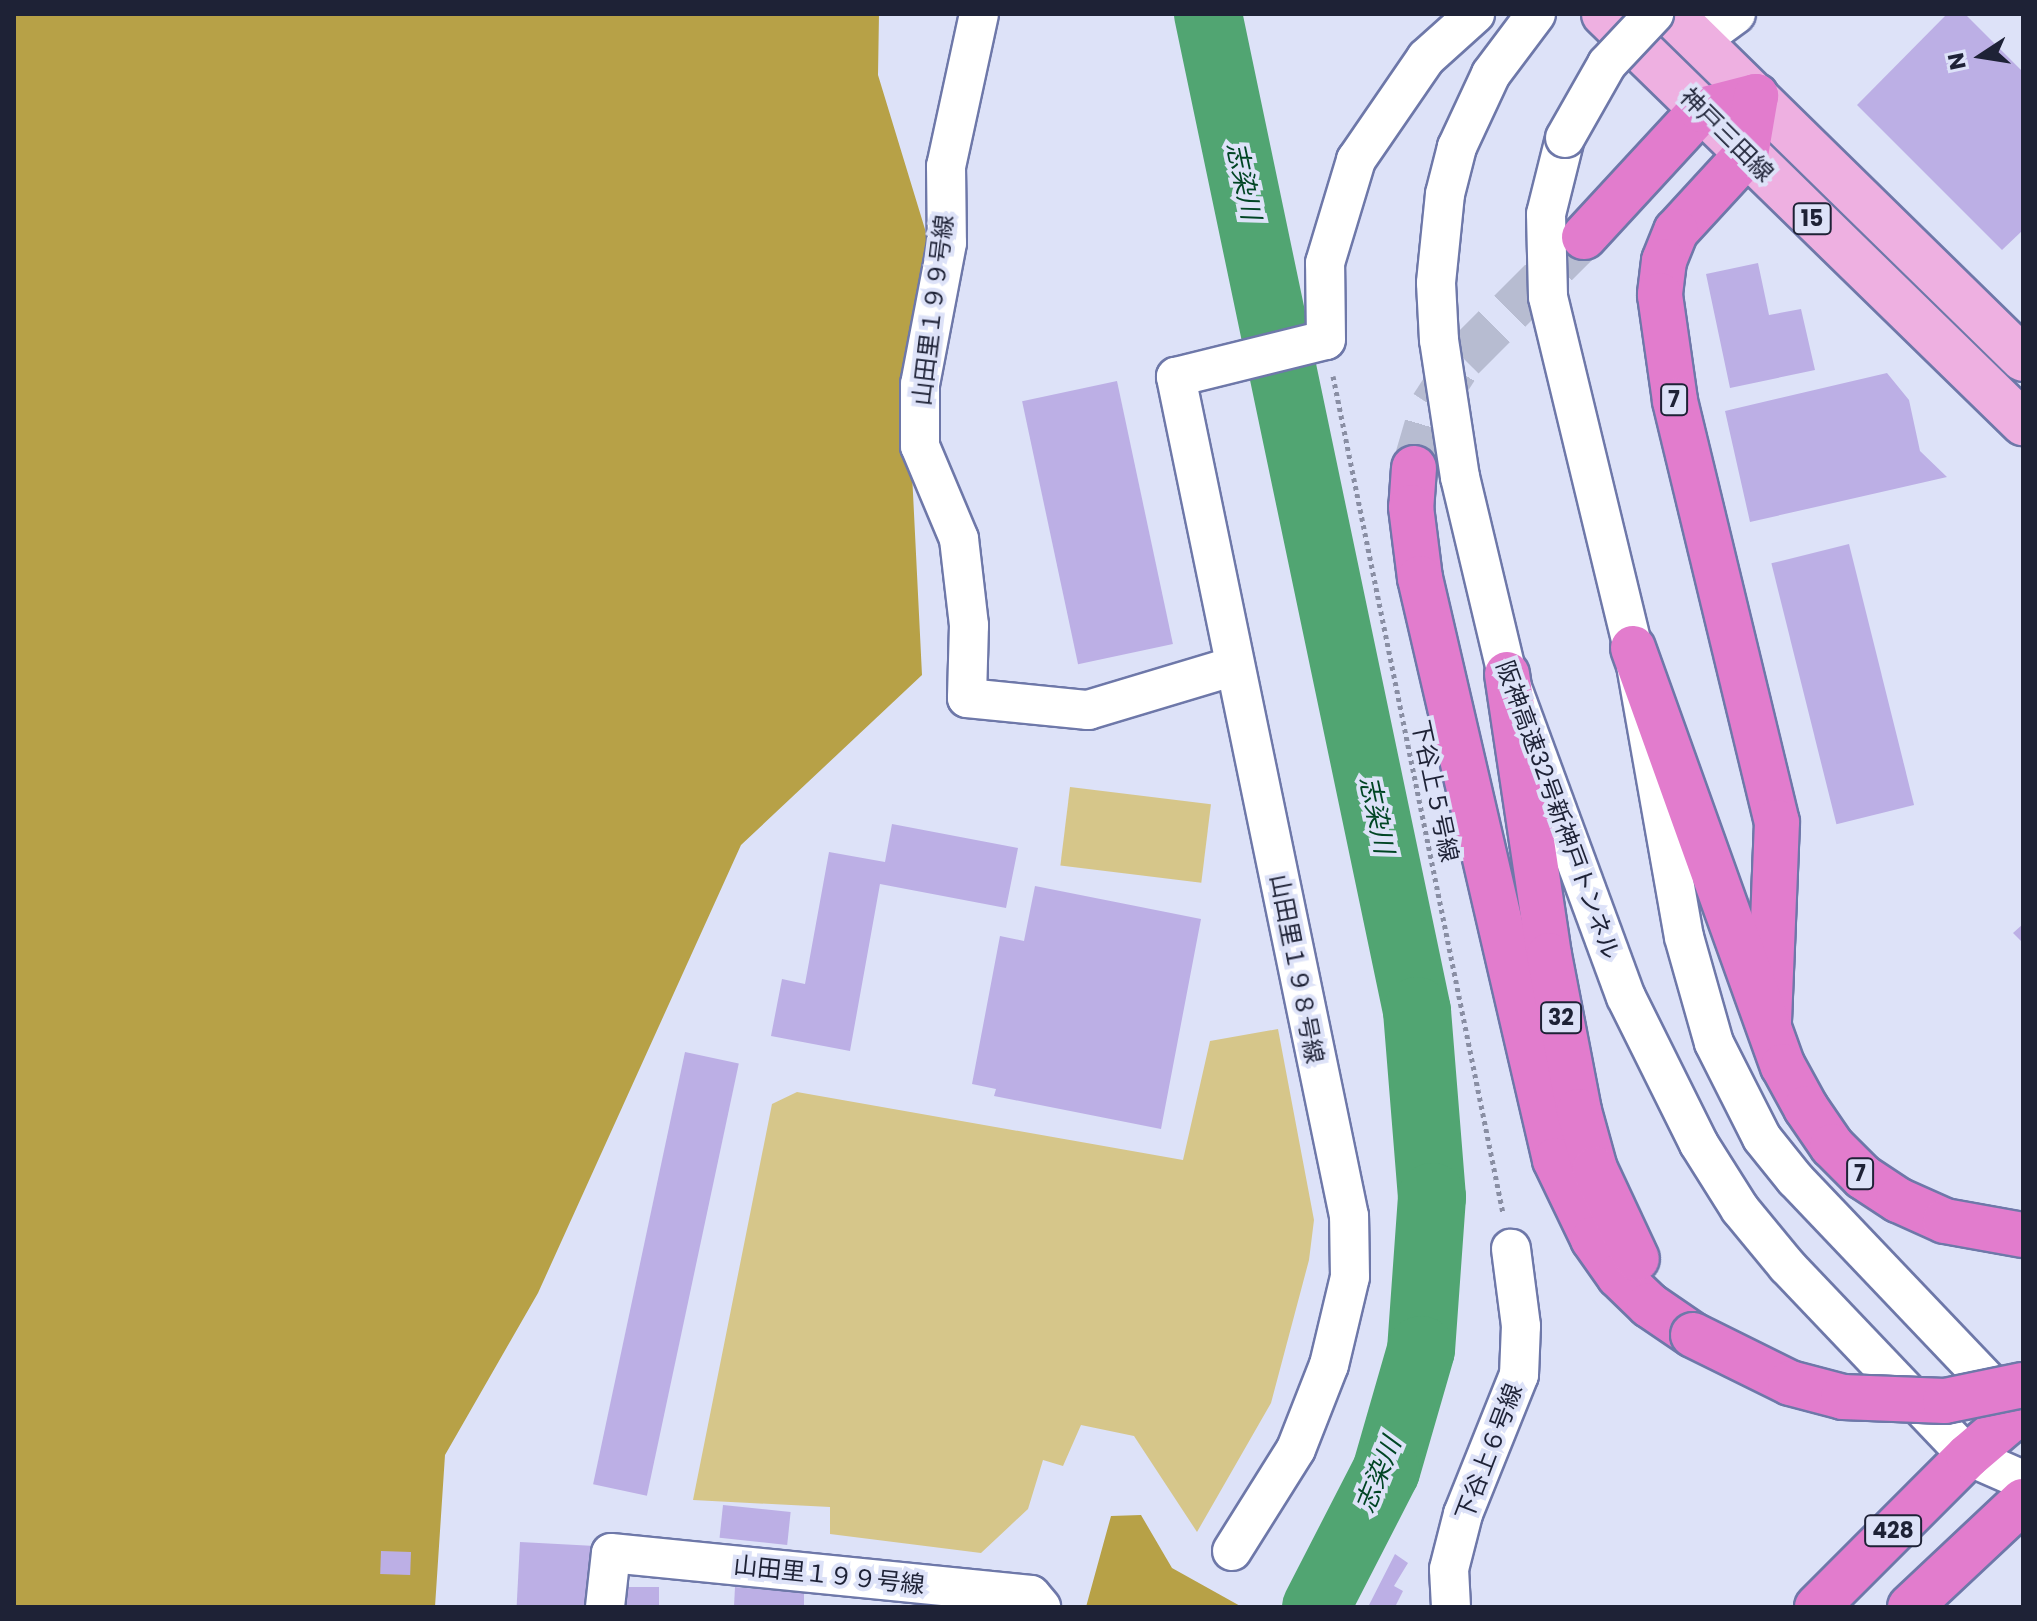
<!DOCTYPE html>
<meta charset="utf-8">
<style>
body{margin:0}
#map{position:relative;width:2037px;height:1621px;overflow:hidden;background:#dde2f8;font-family:Poppins,"Noto Sans JP",sans-serif}
div>[style]{position:absolute}
[style*='--x']{left:calc(var(--x)*1px);top:calc(var(--y)*1px);width:calc(var(--w)*1px);rotate:calc(var(--a)*1deg)}
.green>*{inset:0;background:#d6c68a;transform-origin:0 0}
.forest>*{inset:0;background:#b7a147}
.river>*{height:68px;margin:-34px;padding:0 34px;transform-origin:34px;border-radius:34px;background:#51a572}
.building>*{inset:0;background:#bcafe5;transform-origin:0 0}
.highway-tunnel>*{height:44px;margin-top:-22px;transform-origin:0;background:repeating-linear-gradient(90deg,#b7bcd1 0 44px,transparent 0 66px)}
.path>*{height:5px;margin-top:-2.5px;transform-origin:0;background:repeating-linear-gradient(90deg,#898ea3 0 4px,transparent 0 8px)}
.roads{filter:drop-shadow(2px 0 #6e78a9) drop-shadow(-2px 0 #6e78a9) drop-shadow(0 2px #6e78a9) drop-shadow(0 -2px #6e78a9)}
.minor>*{height:38px;margin:-19px;padding:0 19px;transform-origin:19px;border-radius:19px;background:#fff}
.major>*{height:44px;margin:-22px;padding:0 22px;transform-origin:22px;border-radius:22px;background:#eeb0e1}
.highway>*{height:44px;margin:-22px;padding:0 22px;transform-origin:22px;border-radius:22px;background:#e27ccd}
.bridges{filter:drop-shadow(2px 0 #6e78a9) drop-shadow(-2px 0 #6e78a9) drop-shadow(0 2px #6e78a9) drop-shadow(0 -2px #6e78a9)}
.minor-bridge>*{height:38px;margin:-19px;padding:0 19px;transform-origin:19px;border-radius:19px;background:#fff}
.highway-bridge>*{height:44px;margin:-22px;padding:0 22px;transform-origin:22px;border-radius:22px;background:#e27ccd}
span{translate:-50% -50%;white-space:nowrap;text-align:center;line-height:1.15;-webkit-text-stroke:8px #dde2f8;paint-order:stroke}
.shield-label span{padding:2px 6px;background:#dde2f8;border:2px solid;border-radius:6px;-webkit-text-stroke-width:0}
.shield-label{font-size:22px;color:#1e2236;font-weight:700}
.street-label{font-size:24px;color:#1e2236}
.water-label{font-size:26px;color:#004524;font-style:italic}
.frame{position:absolute;inset:0;border:16px solid #1e2236;pointer-events:none}
.north{position:absolute;left:1941px;top:16px;width:80px;height:80px;-webkit-text-stroke:6px #dde2f8;paint-order:stroke;rotate:258deg;font-size:22px;font-weight:700;line-height:32px;text-align:center;color:#1e2236}
.north::after{content:'';display:block;margin:auto;width:28px;height:36px;background:#1e2236;clip-path:polygon(50% 0,100% 100%,50% 72%,0 100%)}
</style>
<div id="map">
<div class="green">
<i style="left:1070px;top:787px;width:142px;height:79px;rotate:7deg"></i>
<i style="clip-path:polygon(1278px 1029px,1314px 1220px,1309px 1260px,1271px 1403px,1197px 1532px,1134px 1436px,1081px 1425px,1063px 1466px,1043px 1460px,1028px 1509px,981px 1553px,830px 1534px,830px 1507px,693px 1500px,772px 1104px,797px 1092px,1183px 1160px,1210px 1041px)"></i>
</div>
<div class="forest">
<i style="clip-path:polygon(14px 14px,879px 14px,878px 75px,935px 262px,907px 372px,922px 675px,741px 845px,538px 1293px,445px 1455px,435px 1607px,14px 1607px)"></i>
<i style="clip-path:polygon(1141px 1515px,1172px 1568px,1242px 1607px,1086px 1607px,1111px 1516px)"></i>
</div>
<div class="river">
<i style="--x:1208;--y:14;--w:1019;--a:78.16"></i>
<i style="--x:1417;--y:1011;--w:187;--a:85.4"></i>
<i style="--x:1432;--y:1197;--w:153;--a:94.1"></i>
<i style="--x:1421;--y:1350;--w:126;--a:106.1"></i>
<i style="--x:1386;--y:1471;--w:153;--a:117.2"></i>
</div>
<div class="building">
<i style="clip-path:polygon(1947px 14px,1965px 14px,2023px 72px,2023px 230px,2002px 250px,1857px 105px)"></i>
<i style="clip-path:polygon(1758px 263px,1769px 315px,1801px 309px,1815px 370px,1730px 388px,1706px 274px)"></i>
<i style="clip-path:polygon(1887px 373px,1909px 400px,1920px 451px,1947px 477px,1750px 522px,1725px 411px)"></i>
<i style="left:1117px;top:381px;width:269px;height:97px;rotate:78deg"></i>
<i style="left:1849px;top:544px;width:269px;height:80px;rotate:76deg"></i>
<i style="clip-path:polygon(892px 824px,1018px 848px,1006px 908px,880px 884px,850px 1051px,771px 1036px,782px 979px,805px 984px,829px 852px,885px 862px)"></i>
<i style="clip-path:polygon(1035px 886px,1201px 919px,1161px 1129px,994px 1096px,996px 1089px,972px 1084px,1000px 936px,1024px 941px)"></i>
<i style="clip-path:polygon(2023px 924px,2023px 943px,2013px 933px)"></i>
<i style="left:685px;top:1052px;width:55px;height:442px;rotate:12deg"></i>
<i style="left:723px;top:1505px;width:68px;height:33px;rotate:6deg"></i>
<i style="left:520px;top:1542px;width:80px;height:63px;rotate:3deg"></i>
<i style="left:381px;top:1551px;width:30px;height:23px;rotate:2deg"></i>
<i style="clip-path:polygon(1395px 1554px,1408px 1563px,1394px 1586px,1403px 1591px,1395px 1607px,1368px 1607px)"></i>
<i style="left:617px;top:1587px;width:42px;height:20px"></i>
<i style="clip-path:polygon(735px 1587px,804px 1593px,804px 1607px,734px 1607px)"></i>
</div>
<div class="highway-tunnel">
<i style="--x:1414;--y:468;--w:65;--a:-73.8"></i>
<i style="--x:1432;--y:406;--w:57;--a:-57.1"></i>
<i style="--x:1463;--y:358;--w:171;--a:-45"></i>
</div>
<div class="path">
<i style="--x:1333;--y:376;--w:854;--a:78.52"></i>
</div>
<div class="roads">
<div class="minor">
<i style="--x:979;--y:14;--w:156;--a:102.2"></i>
<i style="--x:946;--y:166;--w:77;--a:89.3"></i>
<i style="--x:947;--y:243;--w:144;--a:100.8"></i>
<i style="--x:920;--y:384;--w:62;--a:90"></i>
<i style="--x:920;--y:446;--w:101;--a:67.2"></i>
<i style="--x:959;--y:539;--w:87;--a:83.4"></i>
<i style="--x:969;--y:625;--w:73;--a:91.6"></i>
<i style="--x:967;--y:698;--w:122;--a:5.7"></i>
<i style="--x:1088;--y:710;--w:153;--a:-16.7"></i>
<i style="--x:1536;--y:14;--w:75;--a:126.9"></i>
<i style="--x:1491;--y:74;--w:81;--a:115"></i>
<i style="--x:1457;--y:147;--w:49;--a:104.3"></i>
<i style="--x:1445;--y:194;--w:89;--a:95.8"></i>
<i style="--x:1436;--y:283;--w:57;--a:87"></i>
<i style="--x:1439;--y:340;--w:139;--a:81.3"></i>
<i style="--x:1460;--y:477;--w:203;--a:76.6"></i>
<i style="--x:1507;--y:674;--w:344;--a:69.8"></i>
<i style="--x:1626;--y:997;--w:164;--a:63.6"></i>
<i style="--x:1699;--y:1144;--w:77;--a:57.8"></i>
<i style="--x:1740;--y:1209;--w:74;--a:50.5"></i>
<i style="--x:1787;--y:1266;--w:262;--a:46.4"></i>
<i style="--x:1968;--y:1456;--w:60;--a:23.6"></i>
<i style="--x:1698;--y:42;--w:47;--a:-36.4"></i>
<i style="--x:1565;--y:138;--w:78;--a:104"></i>
<i style="--x:1546;--y:214;--w:83;--a:88.6"></i>
<i style="--x:1548;--y:297;--w:361;--a:76.4"></i>
<i style="--x:1633;--y:648;--w:293;--a:80"></i>
<i style="--x:1684;--y:937;--w:110;--a:74.2"></i>
<i style="--x:1714;--y:1043;--w:106;--a:63.2"></i>
<i style="--x:1762;--y:1138;--w:53;--a:51.2"></i>
<i style="--x:1795;--y:1179;--w:315;--a:46.4"></i>
<i style="--x:1232;--y:1551;--w:120;--a:-57.9"></i>
<i style="--x:1296;--y:1449;--w:90;--a:-68.6"></i>
<i style="--x:1329;--y:1365;--w:90;--a:-76.6"></i>
<i style="--x:1350;--y:1277;--w:61;--a:-90.9"></i>
<i style="--x:1349;--y:1216;--w:857;--a:-101.65"></i>
<i style="--x:1176;--y:377;--w:154;--a:-13.9"></i>
<i style="--x:1326;--y:340;--w:77;--a:-90.7"></i>
<i style="--x:1325;--y:263;--w:108;--a:-73.2"></i>
<i style="--x:1356;--y:160;--w:124;--a:-55.5"></i>
<i style="--x:1426;--y:58;--w:66;--a:-41.9"></i>
<i style="--x:605;--y:1607;--w:54;--a:-83.7"></i>
<i style="--x:611;--y:1553;--w:422;--a:5.7"></i>
<i style="--x:1031;--y:1595;--w:16;--a:50"></i>
<i style="--x:1451;--y:1607;--w:38;--a:-93"></i>
<i style="--x:1449;--y:1569;--w:57;--a:-75.7"></i>
<i style="--x:1463;--y:1514;--w:150;--a:-68.1"></i>
<i style="--x:1519;--y:1375;--w:49;--a:-87.7"></i>
<i style="--x:1521;--y:1326;--w:78;--a:-97.4"></i>
</div>
<div class="major">
<i style="--x:1604;--y:14;--w:586;--a:44.31"></i>
<i style="--x:1671;--y:14;--w:493;--a:44.4"></i>
</div>
<div class="highway">
<i style="--x:1584;--y:237;--w:173;--a:-47.3"></i>
<i style="--x:1701;--y:110;--w:57;--a:-14.3"></i>
<i style="--x:1756;--y:96;--w:60;--a:99.6"></i>
<i style="--x:1746;--y:155;--w:103;--a:132.6"></i>
<i style="--x:1676;--y:231;--w:32;--a:112"></i>
<i style="--x:1664;--y:261;--w:34;--a:97"></i>
<i style="--x:1660;--y:295;--w:107;--a:81.9"></i>
<i style="--x:1675;--y:401;--w:433;--a:76.4"></i>
<i style="--x:1777;--y:822;--w:202;--a:92.3"></i>
<i style="--x:1414;--y:468;--w:39;--a:94"></i>
<i style="--x:1411;--y:507;--w:72;--a:82.8"></i>
<i style="--x:1420;--y:578;--w:597;--a:76.94"></i>
<i style="--x:1555;--y:1160;--w:88;--a:64.3"></i>
<i style="--x:1593;--y:1239;--w:45;--a:54.9"></i>
<i style="--x:1619;--y:1276;--w:42;--a:44"></i>
<i style="--x:1649;--y:1305;--w:53;--a:34.3"></i>
<i style="--x:1633;--y:648;--w:444;--a:70.3"></i>
<i style="--x:1783;--y:1066;--w:48;--a:61.3"></i>
<i style="--x:1806;--y:1108;--w:46;--a:55.6"></i>
<i style="--x:1832;--y:1146;--w:44;--a:45"></i>
<i style="--x:1863;--y:1177;--w:42;--a:33.3"></i>
<i style="--x:1898;--y:1200;--w:51;--a:24.1"></i>
<i style="--x:1945;--y:1221;--w:79;--a:10.2"></i>
<i style="--x:1507;--y:674;--w:284;--a:81.5"></i>
<i style="--x:1549;--y:955;--w:159;--a:79.1"></i>
<i style="--x:1579;--y:1111;--w:60;--a:74.6"></i>
<i style="--x:1595;--y:1169;--w:99;--a:65"></i>
<i style="--x:1817;--y:1607;--w:214;--a:-45"></i>
<i style="--x:1968;--y:1456;--w:72;--a:-40.5"></i>
<i style="--x:1910;--y:1607;--w:155;--a:-43.2"></i>
</div>
</div>
<div class="bridges">
<div class="minor-bridge">
<i style="--x:1565;--y:138;--w:85;--a:-60.4"></i>
<i style="--x:1607;--y:64;--w:69;--a:-46.8"></i>
</div>
<div class="highway-bridge">
<i style="--x:1693;--y:1335;--w:108;--a:26.3"></i>
<i style="--x:1790;--y:1383;--w:55;--a:14.8"></i>
<i style="--x:1843;--y:1397;--w:102;--a:2.2"></i>
<i style="--x:1945;--y:1401;--w:80;--a:-11.6"></i>
</div>
</div>
<div class="shield-label">
<span style="left:1812px;top:219px">15</span>
<span style="left:1674px;top:400px">7</span>
<span style="left:1561px;top:1018px">32</span>
<span style="left:1860px;top:1174px">7</span>
<span style="left:1893px;top:1531px">428</span>
</div>
<div class="street-label">
<span style="left:1727px;top:135px;rotate:45deg">神戸三田線</span>
<span style="left:933px;top:310px;rotate:-83deg">山田里１９９号線</span>
<span style="left:1435px;top:791px;rotate:78deg">下谷上５号線</span>
<span style="left:1558px;top:810px;rotate:70deg">阪神高速32号新神戸トンネル</span>
<span style="left:1297px;top:969px;rotate:79deg">山田里１９８号線</span>
<span style="left:1489px;top:1452px;rotate:-69deg">下谷上６号線</span>
<span style="left:829px;top:1575px;rotate:6deg">山田里１９９号線</span>
</div>
<div class="water-label">
<span style="left:1243px;top:181px;rotate:78deg">志染川</span>
<span style="left:1376px;top:815px;rotate:78deg">志染川</span>
<span style="left:1379px;top:1475px;rotate:-68deg">志染川</span>
</div>
<div class="frame"></div>
<div class="north">N</div>
</div>
